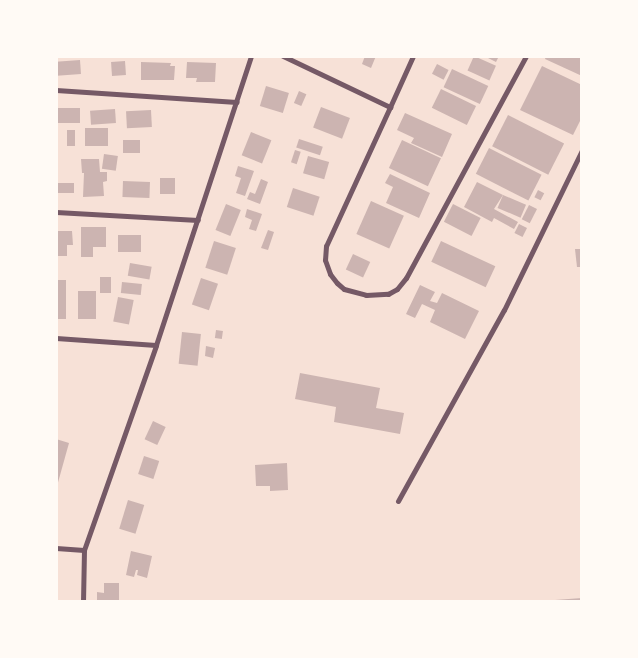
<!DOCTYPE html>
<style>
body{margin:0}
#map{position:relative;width:638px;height:658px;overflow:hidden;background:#f7e1d7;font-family:"Noto Sans",sans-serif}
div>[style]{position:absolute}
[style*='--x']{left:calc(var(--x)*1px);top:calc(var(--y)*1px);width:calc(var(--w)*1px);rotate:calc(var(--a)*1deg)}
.building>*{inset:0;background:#ccb4b1;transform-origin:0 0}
.minor>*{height:5px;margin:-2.5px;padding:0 2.5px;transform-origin:2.5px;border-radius:2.5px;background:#755966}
span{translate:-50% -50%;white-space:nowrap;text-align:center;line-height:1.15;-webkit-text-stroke:4px #fffaf5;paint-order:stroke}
.frame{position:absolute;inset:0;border:58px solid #fffaf5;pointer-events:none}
</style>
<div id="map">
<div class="building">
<i style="clip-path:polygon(365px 56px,376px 56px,371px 68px,362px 64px)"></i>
<i style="left:474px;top:56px;width:24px;height:16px;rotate:24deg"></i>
<i style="clip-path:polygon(484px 56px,499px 56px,496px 62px)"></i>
<i style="clip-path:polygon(546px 56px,582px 56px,582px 76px,545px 59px)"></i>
<i style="left:80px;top:60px;width:14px;height:24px;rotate:86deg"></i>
<i style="left:125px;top:61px;width:14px;height:14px;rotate:86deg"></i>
<i style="clip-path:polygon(141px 62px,171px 63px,170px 66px,175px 66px,174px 80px,141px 80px)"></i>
<i style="clip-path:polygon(187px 62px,216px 63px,215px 82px,196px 82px,197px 78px,186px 78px)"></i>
<i style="left:437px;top:64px;width:13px;height:11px;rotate:27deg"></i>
<i style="clip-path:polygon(542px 66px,582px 85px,582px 117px,573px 135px,520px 110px)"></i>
<i style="left:452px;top:69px;width:40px;height:20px;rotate:25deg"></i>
<i style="left:266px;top:86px;width:24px;height:21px;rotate:17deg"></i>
<i style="left:441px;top:89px;width:39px;height:21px;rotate:26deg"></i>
<i style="left:299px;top:91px;width:8px;height:13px;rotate:23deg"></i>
<i style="left:321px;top:107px;width:31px;height:22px;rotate:21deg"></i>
<i style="left:56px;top:108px;width:24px;height:15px"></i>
<i style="left:115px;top:109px;width:14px;height:25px;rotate:86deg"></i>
<i style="left:151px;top:110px;width:17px;height:25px;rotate:87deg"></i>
<i style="clip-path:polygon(405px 113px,452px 134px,442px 157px,411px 143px,414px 138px,397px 130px)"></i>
<i style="left:508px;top:115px;width:63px;height:35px;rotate:27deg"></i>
<i style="left:108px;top:128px;width:18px;height:23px;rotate:90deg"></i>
<i style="left:67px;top:130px;width:8px;height:16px"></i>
<i style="left:251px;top:132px;width:22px;height:25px;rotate:22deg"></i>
<i style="left:299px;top:139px;width:25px;height:9px;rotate:18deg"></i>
<i style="left:123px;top:140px;width:17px;height:13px"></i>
<i style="left:402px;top:140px;width:43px;height:31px;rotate:25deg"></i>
<i style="left:489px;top:148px;width:59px;height:29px;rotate:27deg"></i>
<i style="left:295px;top:150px;width:6px;height:13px;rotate:18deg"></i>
<i style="left:104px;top:154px;width:14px;height:15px;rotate:8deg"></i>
<i style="left:308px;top:156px;width:22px;height:18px;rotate:16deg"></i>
<i style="clip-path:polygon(81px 159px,99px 159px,100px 172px,107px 172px,107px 181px,103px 182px,104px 196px,83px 197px,84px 173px,82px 173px)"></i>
<i style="clip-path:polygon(238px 166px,254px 171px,245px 196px,236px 193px,241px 178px,235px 176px)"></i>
<i style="clip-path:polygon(390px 174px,430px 193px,419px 218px,386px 203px,393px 187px,385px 183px)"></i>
<i style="left:175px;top:178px;width:16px;height:15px;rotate:90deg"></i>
<i style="clip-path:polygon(261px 179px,268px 182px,260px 204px,247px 199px,250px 192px,255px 194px)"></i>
<i style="left:123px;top:181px;width:27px;height:16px;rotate:2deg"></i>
<i style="clip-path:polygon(477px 182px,503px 195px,494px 209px,518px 222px,514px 229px,494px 218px,492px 222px,464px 207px)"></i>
<i style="left:74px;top:183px;width:10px;height:18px;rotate:90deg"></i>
<i style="left:293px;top:188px;width:28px;height:20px;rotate:18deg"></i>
<i style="left:538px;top:190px;width:7px;height:8px;rotate:27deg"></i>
<i style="left:503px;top:195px;width:25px;height:14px;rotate:23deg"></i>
<i style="left:371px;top:201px;width:36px;height:36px;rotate:24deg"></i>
<i style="left:226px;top:204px;width:16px;height:28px;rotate:22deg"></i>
<i style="left:453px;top:204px;width:31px;height:20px;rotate:27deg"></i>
<i style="left:529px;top:205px;width:9px;height:16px;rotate:27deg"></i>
<i style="clip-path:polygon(247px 209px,262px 214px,256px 231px,249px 229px,252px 220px,245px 217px)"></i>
<i style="left:519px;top:224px;width:9px;height:10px;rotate:27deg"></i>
<i style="clip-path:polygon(81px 227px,106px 227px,106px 247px,93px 247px,93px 257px,81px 257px)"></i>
<i style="clip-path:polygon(268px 230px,274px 232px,268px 250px,261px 248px)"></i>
<i style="clip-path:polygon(56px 231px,72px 231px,73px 245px,67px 245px,67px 256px,56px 256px)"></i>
<i style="left:118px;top:235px;width:23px;height:17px"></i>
<i style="left:214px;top:241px;width:23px;height:28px;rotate:18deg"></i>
<i style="left:441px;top:241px;width:60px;height:23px;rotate:25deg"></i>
<i style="clip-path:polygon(575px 249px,582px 249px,582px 267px,577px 267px)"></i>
<i style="left:353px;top:254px;width:19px;height:17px;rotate:25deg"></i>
<i style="left:130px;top:263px;width:22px;height:13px;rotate:10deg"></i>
<i style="left:111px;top:277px;width:16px;height:11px;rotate:90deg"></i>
<i style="left:201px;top:278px;width:18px;height:28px;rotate:19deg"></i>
<i style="left:56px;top:280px;width:10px;height:39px"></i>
<i style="left:122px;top:282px;width:20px;height:11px;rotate:6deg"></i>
<i style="clip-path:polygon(420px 285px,435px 292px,430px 301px,437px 303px,442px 293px,479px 311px,465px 339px,430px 322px,435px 310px,422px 304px,415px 318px,406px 314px)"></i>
<i style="left:78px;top:291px;width:18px;height:28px"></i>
<i style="left:118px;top:297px;width:16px;height:25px;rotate:11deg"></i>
<i style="left:216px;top:330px;width:7px;height:8px;rotate:8deg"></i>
<i style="left:182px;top:332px;width:19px;height:32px;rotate:6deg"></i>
<i style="clip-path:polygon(206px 346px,215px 348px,213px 358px,205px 356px)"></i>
<i style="clip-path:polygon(300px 373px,380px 388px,376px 408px,404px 413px,400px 434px,334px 422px,336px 407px,295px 399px)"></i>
<i style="left:153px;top:421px;width:14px;height:20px;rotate:25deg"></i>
<i style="clip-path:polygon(56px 439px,69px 443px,57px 486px,56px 486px)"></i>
<i style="left:144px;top:456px;width:16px;height:19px;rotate:18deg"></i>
<i style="clip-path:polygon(287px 463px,288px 490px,270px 491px,270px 486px,256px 486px,255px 465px)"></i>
<i style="left:128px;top:500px;width:17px;height:30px;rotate:17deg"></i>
<i style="clip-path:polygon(131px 551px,152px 556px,147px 578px,137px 575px,138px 570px,136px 570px,134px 577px,126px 575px)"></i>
<i style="clip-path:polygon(104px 583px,119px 583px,119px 602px,97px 602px,97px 592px,104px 593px)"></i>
<i style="clip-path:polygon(582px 598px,582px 602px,555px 602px,555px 600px)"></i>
</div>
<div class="minor">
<i style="--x:283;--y:56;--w:119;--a:25.5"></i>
<i style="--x:390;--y:107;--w:56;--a:-65.7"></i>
<i style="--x:56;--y:90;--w:181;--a:3.8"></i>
<i style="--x:390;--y:107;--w:153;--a:114.7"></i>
<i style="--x:326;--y:246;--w:14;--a:94"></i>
<i style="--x:325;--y:260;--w:15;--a:70"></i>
<i style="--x:330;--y:274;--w:11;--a:52"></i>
<i style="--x:337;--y:283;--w:9;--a:41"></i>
<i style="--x:344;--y:289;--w:23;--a:15"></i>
<i style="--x:366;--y:295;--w:22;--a:-3"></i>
<i style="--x:388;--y:294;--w:10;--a:-29"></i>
<i style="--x:397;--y:289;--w:14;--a:-51"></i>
<i style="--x:406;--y:278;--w:252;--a:-61.6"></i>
<i style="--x:56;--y:212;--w:142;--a:3.2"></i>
<i style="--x:56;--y:338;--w:100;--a:4"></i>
<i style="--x:398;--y:501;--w:218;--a:-61"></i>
<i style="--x:504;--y:310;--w:178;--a:-64"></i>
<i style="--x:56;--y:548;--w:28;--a:4"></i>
<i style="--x:83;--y:602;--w:52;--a:-88.9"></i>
<i style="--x:84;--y:550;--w:217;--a:-70.6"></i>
<i style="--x:156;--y:345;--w:304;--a:-71.8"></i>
</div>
<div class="frame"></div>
</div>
